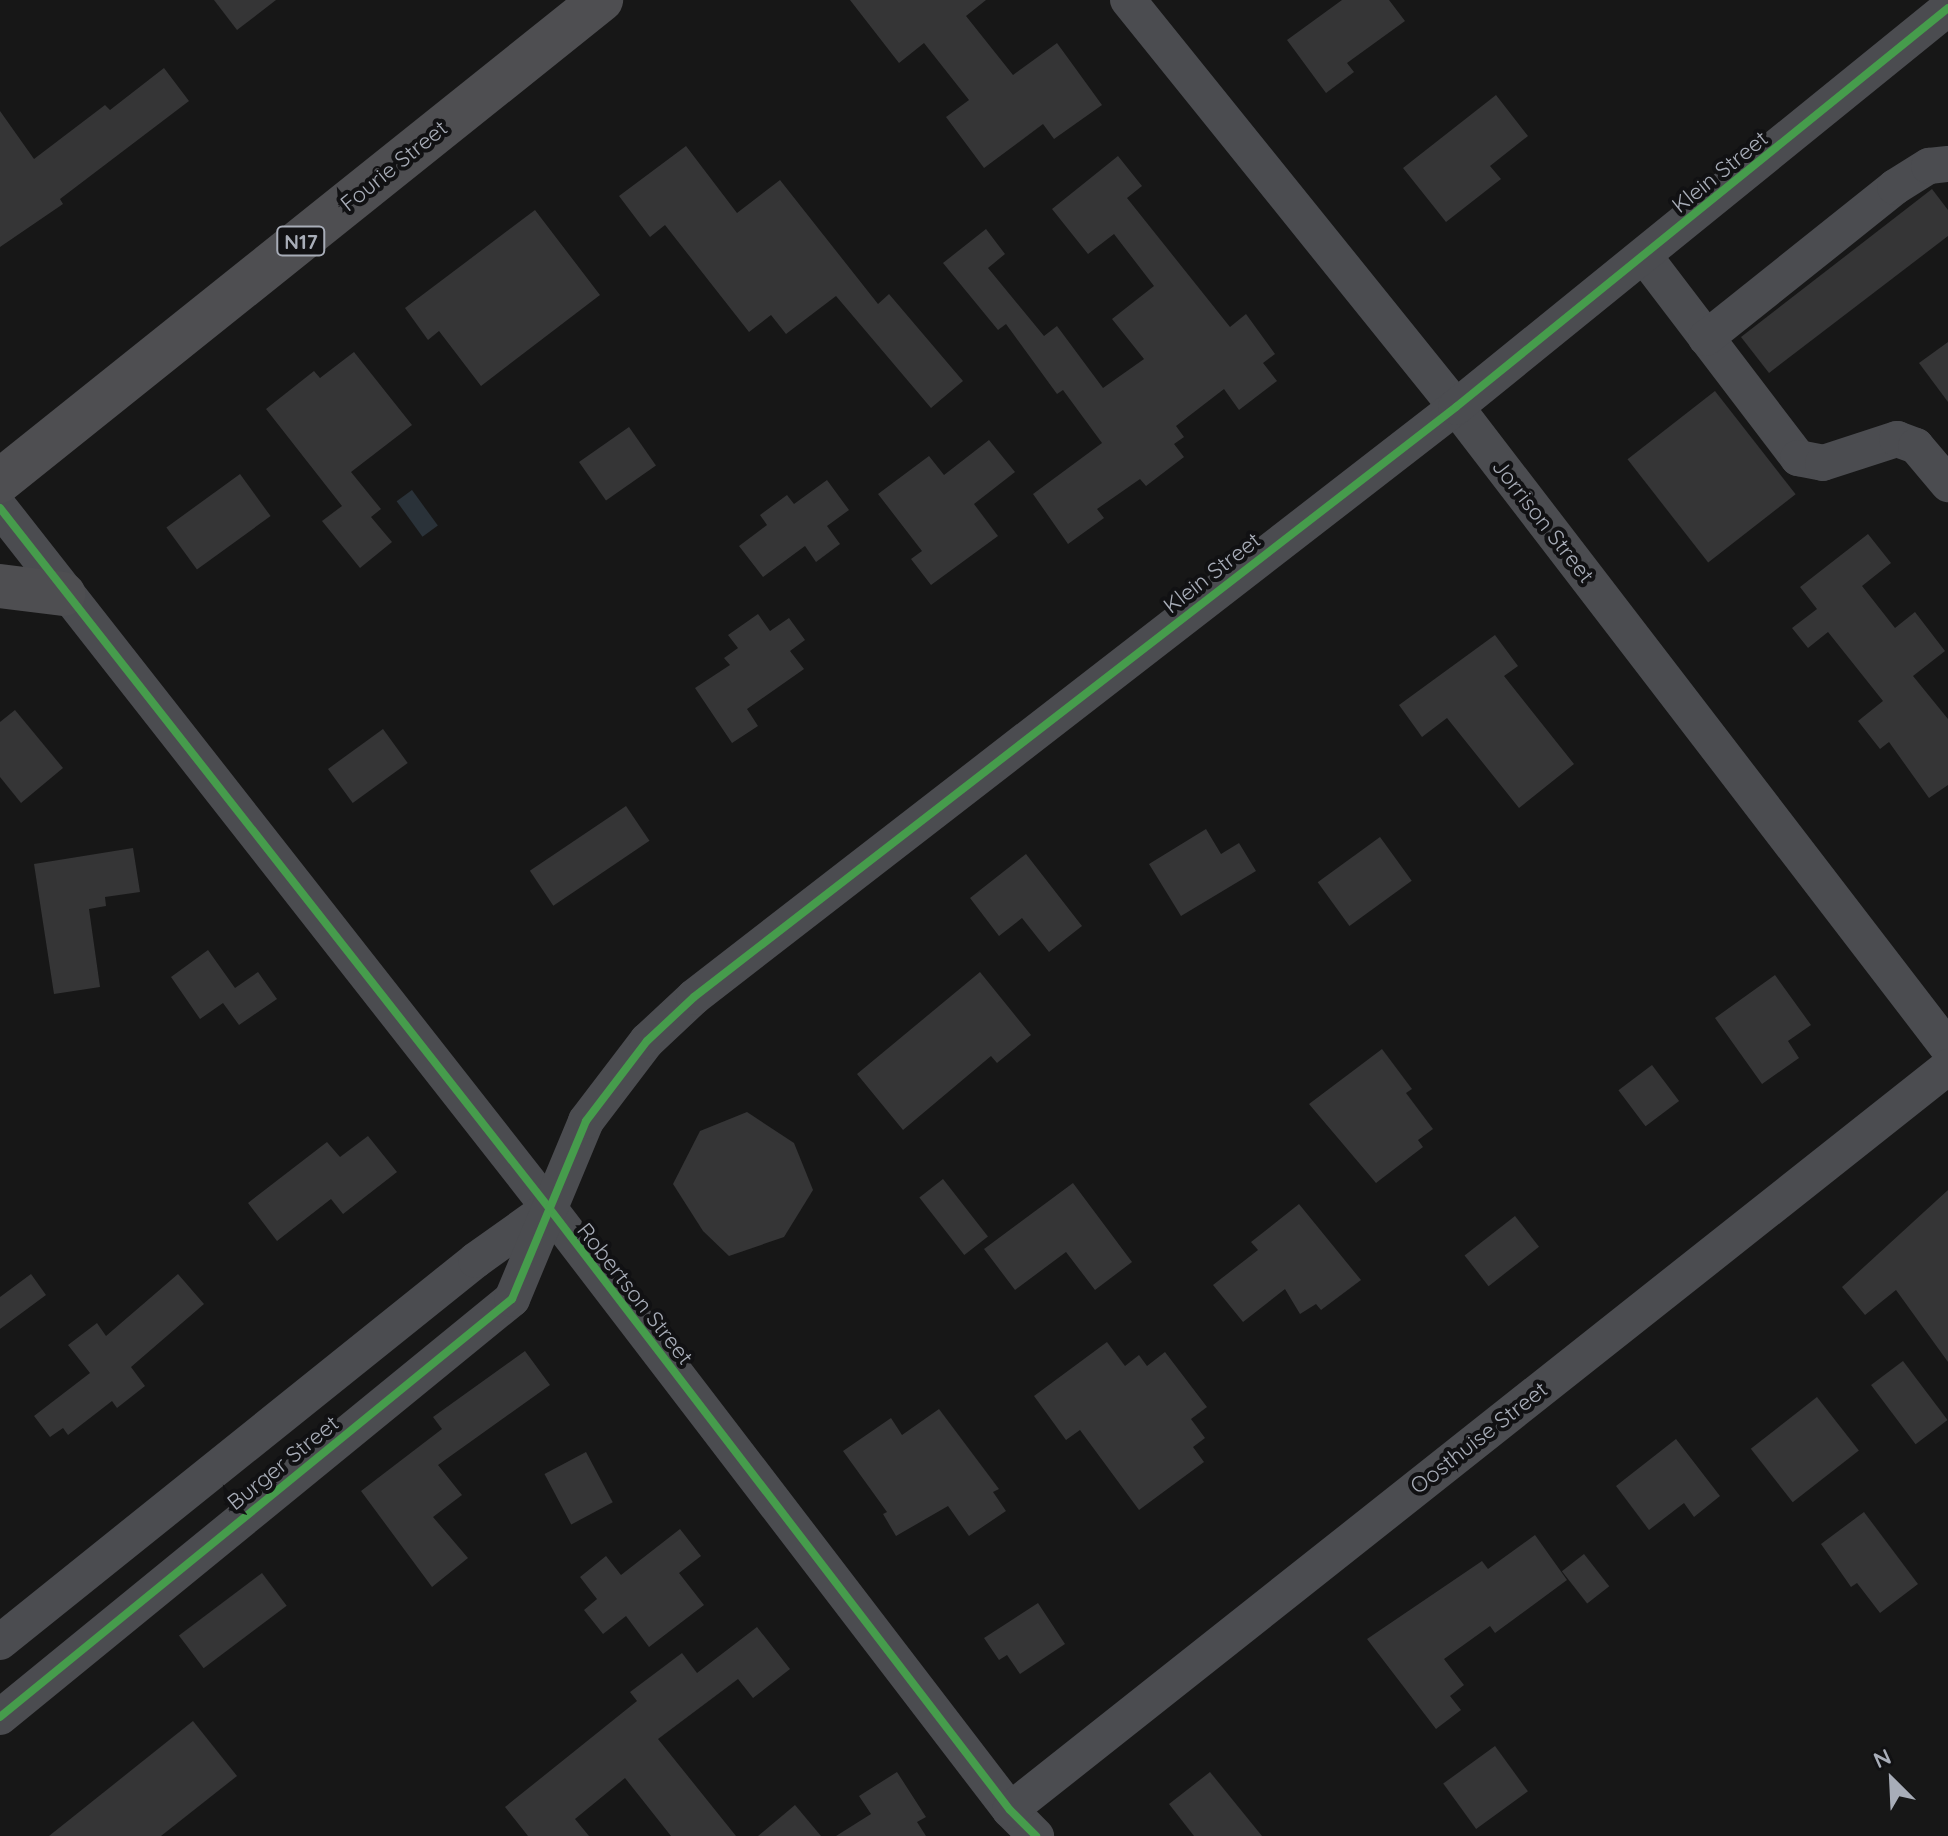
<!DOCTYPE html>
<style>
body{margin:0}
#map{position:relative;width:1948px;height:1836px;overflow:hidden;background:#171717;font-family:Quicksand,sans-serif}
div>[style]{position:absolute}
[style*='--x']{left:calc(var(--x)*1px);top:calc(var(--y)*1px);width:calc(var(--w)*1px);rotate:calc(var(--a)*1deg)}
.water>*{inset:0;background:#2a3239;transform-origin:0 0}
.building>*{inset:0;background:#353536;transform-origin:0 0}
.minor>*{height:36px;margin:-18px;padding:0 18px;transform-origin:18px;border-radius:18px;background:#4b4c50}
.highway>*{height:44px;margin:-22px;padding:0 22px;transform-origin:22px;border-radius:22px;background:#4e4e51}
.cycleway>*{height:8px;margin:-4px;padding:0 4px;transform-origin:4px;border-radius:4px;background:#469c4c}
span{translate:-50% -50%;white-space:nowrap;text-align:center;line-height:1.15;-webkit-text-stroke:8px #111113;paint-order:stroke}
.shield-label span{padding:2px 6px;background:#111113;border:2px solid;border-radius:6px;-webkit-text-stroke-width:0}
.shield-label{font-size:20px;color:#a8adb8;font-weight:700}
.street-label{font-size:22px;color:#a8adb8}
.north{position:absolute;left:1852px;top:1740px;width:80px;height:80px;-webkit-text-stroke:6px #111113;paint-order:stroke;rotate:336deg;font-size:22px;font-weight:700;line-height:32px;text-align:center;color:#a8adb8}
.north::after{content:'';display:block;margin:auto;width:28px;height:36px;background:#a8adb8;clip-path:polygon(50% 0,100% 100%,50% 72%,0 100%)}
</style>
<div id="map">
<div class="water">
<i style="left:412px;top:490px;width:44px;height:19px;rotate:54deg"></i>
</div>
<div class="building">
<i style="clip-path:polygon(214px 0,276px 0,237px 30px)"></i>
<i style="clip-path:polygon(850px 0,986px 0,966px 16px,1013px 75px,1057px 43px,1102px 105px,1054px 139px,1043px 124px,984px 168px,946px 117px,969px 100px,924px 43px,899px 63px)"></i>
<i style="clip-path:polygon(1342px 0,1389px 0,1405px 21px,1347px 63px,1354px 72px,1326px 93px,1287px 40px)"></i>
<i style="clip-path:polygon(164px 68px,189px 101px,60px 199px,63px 204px,0 247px,0 111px,34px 159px,105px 105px,110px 110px)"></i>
<i style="clip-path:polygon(1496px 95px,1528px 136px,1490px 166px,1501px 179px,1446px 222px,1403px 168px)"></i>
<i style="clip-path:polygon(686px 146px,737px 213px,780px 180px,878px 304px,889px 294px,963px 381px,931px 408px,836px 296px,786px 334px,771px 315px,749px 332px,665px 225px,650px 237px,619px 196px)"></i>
<i style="clip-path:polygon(1118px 156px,1142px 186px,1127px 198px,1230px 327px,1246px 314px,1275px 354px,1263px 363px,1277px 381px,1239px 410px,1224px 389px,1176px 426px,1184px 437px,1174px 444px,1184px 457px,1146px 486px,1140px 479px,1097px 509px,1104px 518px,1068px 544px,1033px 494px,1102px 443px,1063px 390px,1057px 394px,1006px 324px,998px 330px,943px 263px,986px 229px,1005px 254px,988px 268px,1044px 336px,1057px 326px,1103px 388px,1144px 359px,1112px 319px,1154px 286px,1114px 234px,1088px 254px,1052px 209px)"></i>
<i style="clip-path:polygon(1932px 189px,1948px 210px,1948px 236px,1769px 373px,1741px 337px)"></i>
<i style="clip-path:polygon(535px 210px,600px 295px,481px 386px,439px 331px,428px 340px,405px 308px)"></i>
<i style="clip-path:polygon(1948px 342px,1948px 402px,1919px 363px)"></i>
<i style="clip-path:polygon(354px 352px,412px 425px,351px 472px,381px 509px,371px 517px,392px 542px,360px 568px,322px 521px,342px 506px,266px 409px,314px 371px,320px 378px)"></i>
<i style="left:1715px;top:391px;width:131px;height:111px;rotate:52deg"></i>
<i style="left:629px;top:427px;width:47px;height:61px;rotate:55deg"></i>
<i style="clip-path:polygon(989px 440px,1015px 472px,974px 504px,998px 536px,931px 585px,911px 559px,922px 551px,878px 494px,929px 456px,944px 475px)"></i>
<i style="left:240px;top:474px;width:52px;height:91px;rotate:54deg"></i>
<i style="clip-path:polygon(827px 480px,849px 510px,827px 526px,840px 544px,816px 562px,805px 546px,763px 577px,739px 546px,767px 525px,760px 515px,787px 495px,794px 504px)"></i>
<i style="clip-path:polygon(1868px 534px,1891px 563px,1862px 586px,1895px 628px,1915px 612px,1945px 651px,1913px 676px,1948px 719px,1948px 785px,1929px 798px,1889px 742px,1880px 749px,1858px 721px,1883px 701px,1828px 632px,1808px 648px,1792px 628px,1817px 609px,1800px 587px)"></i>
<i style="clip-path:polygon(758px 614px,770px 631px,789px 618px,805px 640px,790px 651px,804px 669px,747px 709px,758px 726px,732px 743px,695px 688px,730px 665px,724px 658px,738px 648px,728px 635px)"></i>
<i style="clip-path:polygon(1495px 635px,1518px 666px,1504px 676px,1574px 764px,1519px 808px,1447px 718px,1422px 737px,1399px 705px)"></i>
<i style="clip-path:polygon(15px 710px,63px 768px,21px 803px,0 777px,0 722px)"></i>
<i style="left:383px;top:729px;width:42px;height:68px;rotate:54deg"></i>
<i style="left:626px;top:806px;width:42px;height:116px;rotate:56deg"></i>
<i style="clip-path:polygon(1206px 829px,1221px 854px,1239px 843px,1256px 871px,1181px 916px,1149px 864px)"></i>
<i style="left:1380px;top:837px;width:54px;height:77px;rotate:54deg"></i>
<i style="clip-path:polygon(133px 848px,140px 892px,105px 897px,106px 906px,89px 909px,100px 987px,54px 994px,34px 864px)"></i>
<i style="clip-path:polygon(1026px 854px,1082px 926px,1049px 952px,1022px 918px,999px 936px,970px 898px)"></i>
<i style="clip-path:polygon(208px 950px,235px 988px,258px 972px,277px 999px,239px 1025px,223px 1003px,200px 1019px,171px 977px)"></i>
<i style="clip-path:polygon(980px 972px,1031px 1035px,997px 1063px,991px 1056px,903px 1130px,857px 1074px)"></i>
<i style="clip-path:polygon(1775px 975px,1811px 1025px,1788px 1041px,1799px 1058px,1762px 1084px,1715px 1018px)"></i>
<i style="clip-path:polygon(1382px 1049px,1412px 1089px,1406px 1093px,1433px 1129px,1418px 1140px,1423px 1147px,1376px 1183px,1309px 1104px)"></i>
<i style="left:1652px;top:1065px;width:45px;height:42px;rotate:53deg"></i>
<i style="clip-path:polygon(747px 1112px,794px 1143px,813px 1190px,784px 1237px,729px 1256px,703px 1231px,673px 1184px,700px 1131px)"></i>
<i style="clip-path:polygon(368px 1136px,397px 1172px,343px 1214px,331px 1199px,277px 1241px,248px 1203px,327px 1142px,340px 1157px)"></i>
<i style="left:943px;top:1179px;width:73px;height:30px;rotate:52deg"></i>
<i style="clip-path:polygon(1073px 1183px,1132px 1262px,1095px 1290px,1066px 1252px,1015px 1290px,984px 1249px)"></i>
<i style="clip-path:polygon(1948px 1190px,1948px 1362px,1896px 1290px,1865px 1315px,1842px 1287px)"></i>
<i style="clip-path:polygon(1299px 1204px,1361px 1280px,1321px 1310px,1316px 1304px,1300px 1314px,1285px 1289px,1243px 1322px,1213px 1285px,1258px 1250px,1251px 1242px)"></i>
<i style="left:1515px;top:1216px;width:39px;height:64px;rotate:52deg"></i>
<i style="clip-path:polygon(31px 1274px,46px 1295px,0 1329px,0 1297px)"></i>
<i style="clip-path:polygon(178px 1274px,204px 1304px,131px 1367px,145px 1386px,117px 1408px,112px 1401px,68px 1435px,63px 1428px,50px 1437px,34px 1416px,90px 1373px,68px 1345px,97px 1323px,106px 1336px)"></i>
<i style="clip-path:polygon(1107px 1342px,1125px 1366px,1139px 1355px,1147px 1366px,1165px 1352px,1207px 1407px,1191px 1419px,1205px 1438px,1193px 1447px,1204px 1462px,1139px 1510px,1080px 1430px,1066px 1440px,1034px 1396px)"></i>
<i style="clip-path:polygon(525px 1351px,550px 1385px,438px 1465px,462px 1495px,433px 1517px,468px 1558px,432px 1587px,361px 1491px,442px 1429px,433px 1417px)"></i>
<i style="left:1903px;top:1361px;width:74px;height:40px;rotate:53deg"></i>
<i style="left:1817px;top:1397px;width:68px;height:84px;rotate:52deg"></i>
<i style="clip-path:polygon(939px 1409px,999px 1489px,993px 1492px,1006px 1511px,969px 1536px,948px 1506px,896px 1536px,883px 1514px,887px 1512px,843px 1451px,891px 1418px,902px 1435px)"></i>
<i style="clip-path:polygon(1676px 1439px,1720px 1496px,1694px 1517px,1684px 1503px,1649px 1530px,1616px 1486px)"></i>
<i style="left:586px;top:1452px;width:57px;height:47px;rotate:62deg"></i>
<i style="clip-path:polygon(1864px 1512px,1918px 1584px,1880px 1613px,1857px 1583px,1851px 1587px,1821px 1544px)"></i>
<i style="clip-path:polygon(680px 1529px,701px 1556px,679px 1573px,704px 1605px,649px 1647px,626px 1616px,603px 1634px,584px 1610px,597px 1599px,580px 1577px,606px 1556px,621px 1575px)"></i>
<i style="clip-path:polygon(1535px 1535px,1567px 1580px,1495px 1633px,1490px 1626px,1444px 1659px,1464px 1685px,1450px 1696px,1461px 1710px,1436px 1729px,1367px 1639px,1482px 1561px,1488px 1569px)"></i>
<i style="left:1584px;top:1554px;width:41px;height:28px;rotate:52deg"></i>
<i style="left:262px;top:1573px;width:41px;height:104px;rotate:53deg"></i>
<i style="clip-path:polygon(1038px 1603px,1065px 1644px,1020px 1674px,1007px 1655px,999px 1660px,984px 1638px)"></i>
<i style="clip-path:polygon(757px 1627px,790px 1669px,753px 1698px,738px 1679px,658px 1739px,736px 1836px,671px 1836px,625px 1778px,575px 1819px,589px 1836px,528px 1836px,505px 1807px,637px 1701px,630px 1692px,682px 1653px,697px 1673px)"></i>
<i style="clip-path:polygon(193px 1721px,237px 1776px,161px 1836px,49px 1836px)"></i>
<i style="left:1495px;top:1746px;width:56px;height:64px;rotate:54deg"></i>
<i style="clip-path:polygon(897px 1772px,926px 1817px,917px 1822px,926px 1836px,836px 1836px,871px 1814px,859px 1796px)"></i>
<i style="clip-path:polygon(1210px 1772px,1262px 1836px,1194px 1836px,1169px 1804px)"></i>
<i style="clip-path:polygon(795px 1805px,821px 1836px,758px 1836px)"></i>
</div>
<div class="minor">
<i style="--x:1128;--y:0;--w:523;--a:51.13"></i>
<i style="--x:1456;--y:407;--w:808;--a:52.49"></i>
<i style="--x:1645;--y:257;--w:253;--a:52.7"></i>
<i style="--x:1798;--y:458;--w:25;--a:11"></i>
<i style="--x:1823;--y:463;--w:78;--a:-18"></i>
<i style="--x:1897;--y:439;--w:20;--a:20"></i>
<i style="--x:1916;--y:446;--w:50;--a:49.9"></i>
<i style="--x:1706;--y:338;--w:242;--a:-38.6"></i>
<i style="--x:1895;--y:187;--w:40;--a:-32"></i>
<i style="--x:1929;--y:166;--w:19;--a:-6"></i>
<i style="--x:0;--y:508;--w:890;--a:51.89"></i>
<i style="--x:549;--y:1208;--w:758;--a:52.56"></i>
<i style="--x:1010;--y:1810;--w:37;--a:45"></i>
<i style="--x:0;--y:1642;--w:610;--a:-38.75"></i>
<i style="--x:476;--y:1260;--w:90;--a:-35.5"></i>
<i style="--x:0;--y:1717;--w:661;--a:-39.23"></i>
<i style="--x:512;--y:1299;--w:193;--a:-67.4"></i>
<i style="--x:586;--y:1121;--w:101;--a:-52.7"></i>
<i style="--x:647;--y:1041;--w:64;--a:-43.1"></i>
<i style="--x:694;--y:997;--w:964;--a:-37.75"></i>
<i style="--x:1456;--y:407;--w:633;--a:-39.04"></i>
<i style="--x:1010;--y:1810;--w:1197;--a:-38.38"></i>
</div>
<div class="highway">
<i style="--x:0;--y:481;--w:770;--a:-38.67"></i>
<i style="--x:0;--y:586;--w:64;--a:7.2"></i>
</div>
<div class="cycleway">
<i style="--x:0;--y:508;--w:890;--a:51.89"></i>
<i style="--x:549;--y:1208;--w:758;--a:52.56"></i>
<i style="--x:1010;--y:1810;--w:37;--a:45"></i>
<i style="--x:0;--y:1717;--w:661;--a:-39.23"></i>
<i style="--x:512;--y:1299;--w:193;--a:-67.4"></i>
<i style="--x:586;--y:1121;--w:101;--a:-52.7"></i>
<i style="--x:647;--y:1041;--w:64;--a:-43.1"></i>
<i style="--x:694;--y:997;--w:964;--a:-37.75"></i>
<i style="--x:1456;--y:407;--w:633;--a:-39.04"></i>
</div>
<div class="shield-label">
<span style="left:301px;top:241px">N17</span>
</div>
<div class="street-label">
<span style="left:394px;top:166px;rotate:-39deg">Fourie Street</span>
<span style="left:1720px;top:172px;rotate:-39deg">Klein Street</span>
<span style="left:1543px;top:521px;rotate:52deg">Jorrison Street</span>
<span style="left:1212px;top:573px;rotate:-38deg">Klein Street</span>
<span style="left:635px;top:1294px;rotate:52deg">Robertson Street</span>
<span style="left:1479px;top:1438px;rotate:-38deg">Oosthuise Street</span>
<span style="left:283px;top:1463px;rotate:-39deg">Burger Street</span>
</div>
<div class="north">N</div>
</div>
